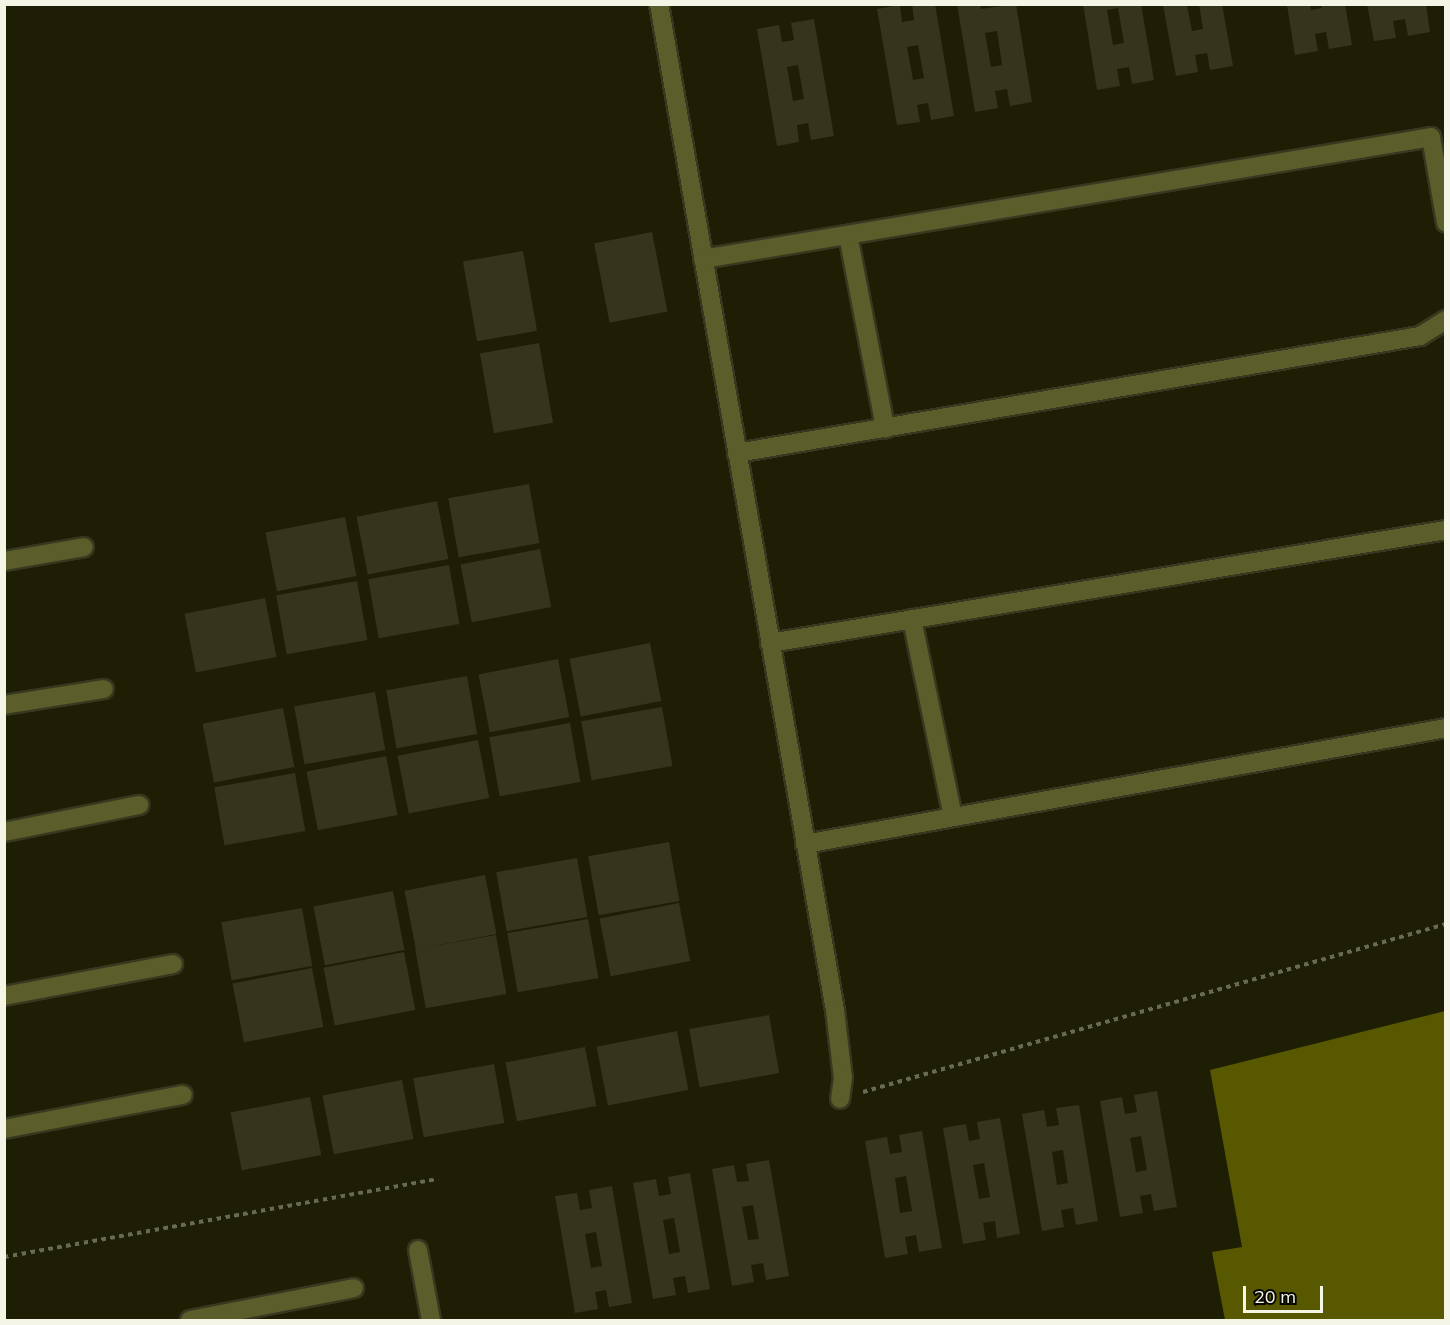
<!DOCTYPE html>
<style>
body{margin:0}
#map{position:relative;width:1450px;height:1325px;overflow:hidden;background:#1d1e04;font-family:Mulish,sans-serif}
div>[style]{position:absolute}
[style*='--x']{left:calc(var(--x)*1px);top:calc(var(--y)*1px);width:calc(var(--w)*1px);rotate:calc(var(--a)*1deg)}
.forest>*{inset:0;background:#575800}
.building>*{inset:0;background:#34351a;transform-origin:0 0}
.path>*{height:4px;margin-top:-2px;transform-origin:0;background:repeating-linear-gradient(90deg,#696a54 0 4.5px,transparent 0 9px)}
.roads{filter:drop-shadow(2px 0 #37381f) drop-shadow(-2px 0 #37381f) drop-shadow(0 2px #37381f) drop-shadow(0 -2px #37381f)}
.minor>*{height:18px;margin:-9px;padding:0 9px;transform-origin:9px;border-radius:9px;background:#5b5d2a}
span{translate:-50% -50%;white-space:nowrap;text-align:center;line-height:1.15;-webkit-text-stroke:6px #070701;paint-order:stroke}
.frame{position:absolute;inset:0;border:6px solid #f4f5e5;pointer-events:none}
.scale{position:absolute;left:1243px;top:1286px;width:80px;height:27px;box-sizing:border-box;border:3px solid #f4f5e5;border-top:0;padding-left:8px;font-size:18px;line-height:21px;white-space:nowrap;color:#f4f5e5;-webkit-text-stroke:4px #070701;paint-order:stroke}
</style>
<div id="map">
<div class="forest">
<i style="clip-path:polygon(1445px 1011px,1445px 1320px,1225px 1320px,1212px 1252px,1242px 1247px,1210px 1070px)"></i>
</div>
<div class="building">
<i style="clip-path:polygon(evenodd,912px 4px,935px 4px,954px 116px,931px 120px,928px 103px,917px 105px,920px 122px,897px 125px,877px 9px,900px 5px,902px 22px,914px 20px,912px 4px,918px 45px,924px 78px,913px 80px,907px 47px,918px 45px)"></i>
<i style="clip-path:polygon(evenodd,957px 4px,980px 4px,981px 9px,1016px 4px,1032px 102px,1010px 106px,1007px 89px,995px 91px,998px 108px,975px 112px,957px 4px,997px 31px,1002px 65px,991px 67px,985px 33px,997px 31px)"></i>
<i style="clip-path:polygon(evenodd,1083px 4px,1141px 4px,1154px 80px,1132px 84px,1129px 67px,1117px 69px,1120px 86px,1097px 90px,1083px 4px,1118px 8px,1124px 43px,1113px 45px,1107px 10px,1118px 8px)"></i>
<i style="clip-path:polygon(1199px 4px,1222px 4px,1233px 66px,1210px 70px,1207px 53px,1195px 55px,1198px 72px,1176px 76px,1163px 5px,1187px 5px,1192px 31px,1203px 29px)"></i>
<i style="clip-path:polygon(1321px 4px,1345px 4px,1352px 45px,1329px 49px,1326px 32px,1315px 34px,1318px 51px,1295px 55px,1287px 5px,1310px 5px,1311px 10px,1322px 8px)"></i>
<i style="clip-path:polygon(1367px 4px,1426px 4px,1430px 32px,1408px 36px,1405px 19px,1393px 21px,1396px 38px,1374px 41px)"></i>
<i style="clip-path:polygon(evenodd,814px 19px,834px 136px,811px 140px,808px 123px,797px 125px,799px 142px,777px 146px,757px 29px,779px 25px,782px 42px,794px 40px,791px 23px,814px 19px,798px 65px,804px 99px,793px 101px,787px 67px,798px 65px)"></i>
<i style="left:652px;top:232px;width:81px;height:59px;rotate:79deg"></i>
<i style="left:523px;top:251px;width:81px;height:61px;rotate:80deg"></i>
<i style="left:539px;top:343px;width:81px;height:60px;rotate:80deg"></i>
<i style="left:529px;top:484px;width:60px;height:82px;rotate:80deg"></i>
<i style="left:437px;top:501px;width:59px;height:82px;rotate:79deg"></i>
<i style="left:345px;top:517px;width:60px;height:81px;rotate:79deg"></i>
<i style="left:540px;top:549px;width:59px;height:81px;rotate:79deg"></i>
<i style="left:449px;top:565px;width:60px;height:82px;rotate:80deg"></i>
<i style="left:357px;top:581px;width:60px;height:82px;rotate:80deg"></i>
<i style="left:265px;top:598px;width:60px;height:82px;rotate:79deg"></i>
<i style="left:650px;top:643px;width:59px;height:82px;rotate:79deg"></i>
<i style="left:558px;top:659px;width:59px;height:81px;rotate:79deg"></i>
<i style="left:467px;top:676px;width:59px;height:82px;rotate:80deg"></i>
<i style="left:375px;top:692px;width:59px;height:82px;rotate:80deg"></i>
<i style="left:662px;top:707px;width:60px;height:82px;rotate:80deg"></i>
<i style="left:283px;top:708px;width:60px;height:82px;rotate:79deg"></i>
<i style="left:570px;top:723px;width:60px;height:82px;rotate:80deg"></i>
<i style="left:478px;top:740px;width:59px;height:82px;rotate:79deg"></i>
<i style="left:386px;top:756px;width:60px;height:81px;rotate:79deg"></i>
<i style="left:295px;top:773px;width:59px;height:82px;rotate:80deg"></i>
<i style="left:669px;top:842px;width:60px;height:82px;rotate:80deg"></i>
<i style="left:577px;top:858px;width:60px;height:82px;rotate:80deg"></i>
<i style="left:485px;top:875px;width:60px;height:82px;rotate:79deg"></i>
<i style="left:393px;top:891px;width:60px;height:81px;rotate:79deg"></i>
<i style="left:679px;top:903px;width:59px;height:81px;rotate:79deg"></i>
<i style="left:302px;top:908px;width:59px;height:82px;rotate:80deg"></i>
<i style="left:588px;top:919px;width:60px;height:82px;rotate:80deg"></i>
<i style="left:496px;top:935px;width:60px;height:82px;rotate:80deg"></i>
<i style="left:404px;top:952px;width:59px;height:82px;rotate:79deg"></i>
<i style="left:312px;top:968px;width:60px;height:81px;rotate:79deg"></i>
<i style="left:769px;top:1015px;width:59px;height:81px;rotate:80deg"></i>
<i style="left:677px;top:1031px;width:60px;height:82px;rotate:79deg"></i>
<i style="left:585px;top:1047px;width:60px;height:81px;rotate:79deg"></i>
<i style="left:494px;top:1064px;width:60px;height:82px;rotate:80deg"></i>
<i style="left:402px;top:1080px;width:60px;height:81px;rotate:79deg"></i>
<i style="clip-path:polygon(evenodd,1157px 1091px,1177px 1207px,1154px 1211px,1151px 1194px,1140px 1196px,1143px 1213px,1120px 1217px,1100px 1101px,1122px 1097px,1125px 1114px,1137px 1112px,1134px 1095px,1157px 1091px,1141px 1136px,1147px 1170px,1136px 1172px,1130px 1138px,1141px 1136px)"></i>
<i style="left:310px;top:1097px;width:59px;height:81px;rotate:79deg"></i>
<i style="clip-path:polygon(evenodd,1079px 1105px,1098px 1221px,1076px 1225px,1073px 1208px,1061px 1210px,1064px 1227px,1042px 1231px,1022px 1114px,1044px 1110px,1047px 1127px,1059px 1125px,1056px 1108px,1079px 1105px,1063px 1150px,1068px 1183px,1057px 1185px,1052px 1152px,1063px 1150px)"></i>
<i style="clip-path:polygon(evenodd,1000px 1118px,1020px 1234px,997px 1238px,995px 1221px,983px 1223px,986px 1240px,963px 1244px,943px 1128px,966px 1124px,969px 1141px,980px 1139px,977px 1122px,1000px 1118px,984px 1163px,990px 1197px,979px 1199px,973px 1165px,984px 1163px)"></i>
<i style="clip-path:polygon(evenodd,922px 1131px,942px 1248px,919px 1252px,916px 1235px,905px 1237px,908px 1254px,885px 1258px,865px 1141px,887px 1137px,890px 1154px,902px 1152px,899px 1135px,922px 1131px,906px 1176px,912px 1211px,900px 1213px,895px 1178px,906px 1176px)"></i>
<i style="clip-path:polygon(evenodd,769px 1160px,789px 1276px,766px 1280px,763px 1263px,751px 1265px,754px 1282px,732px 1286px,712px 1169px,734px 1165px,737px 1182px,749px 1181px,746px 1164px,769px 1160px,753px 1205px,759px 1239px,748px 1240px,742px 1207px,753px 1205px)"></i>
<i style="clip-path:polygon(evenodd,690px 1173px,710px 1289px,688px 1293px,685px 1276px,673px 1278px,676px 1295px,653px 1299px,633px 1183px,656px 1179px,659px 1196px,671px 1194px,668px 1177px,690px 1173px,674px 1218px,680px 1252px,669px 1254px,663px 1220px,674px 1218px)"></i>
<i style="clip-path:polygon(evenodd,612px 1186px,632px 1303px,609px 1307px,606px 1290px,595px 1292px,598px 1309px,575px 1313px,555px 1196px,577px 1193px,580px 1210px,592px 1208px,589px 1190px,612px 1186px,596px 1232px,602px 1266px,591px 1268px,585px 1234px,596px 1232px)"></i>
</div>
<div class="path">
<i style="--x:863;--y:1092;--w:607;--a:-16.08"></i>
<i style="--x:4;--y:1257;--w:441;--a:-10.2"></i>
</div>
<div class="roads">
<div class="minor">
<i style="--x:659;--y:4;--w:1021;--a:80.08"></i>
<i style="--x:835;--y:1010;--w:68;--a:83.3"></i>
<i style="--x:843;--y:1078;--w:21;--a:98"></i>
<i style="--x:848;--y:235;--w:197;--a:79.1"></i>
<i style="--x:703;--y:259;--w:738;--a:-9.51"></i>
<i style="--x:1431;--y:137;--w:87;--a:80.1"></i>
<i style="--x:737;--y:453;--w:693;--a:-9.72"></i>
<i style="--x:1420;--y:336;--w:31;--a:-32"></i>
<i style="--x:4;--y:561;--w:81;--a:-9.9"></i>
<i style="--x:912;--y:619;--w:202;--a:78.3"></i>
<i style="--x:770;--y:643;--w:685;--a:-9.49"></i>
<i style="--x:4;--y:705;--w:101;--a:-9.1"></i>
<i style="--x:4;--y:832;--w:138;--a:-11.3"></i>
<i style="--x:805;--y:844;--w:651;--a:-10.26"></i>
<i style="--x:4;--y:996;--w:172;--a:-10.7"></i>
<i style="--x:4;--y:1129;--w:182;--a:-10.8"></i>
<i style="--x:418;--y:1250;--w:71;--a:79.5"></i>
<i style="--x:190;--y:1320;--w:167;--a:-11"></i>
</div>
</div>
<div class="frame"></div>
<div class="scale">20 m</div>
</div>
